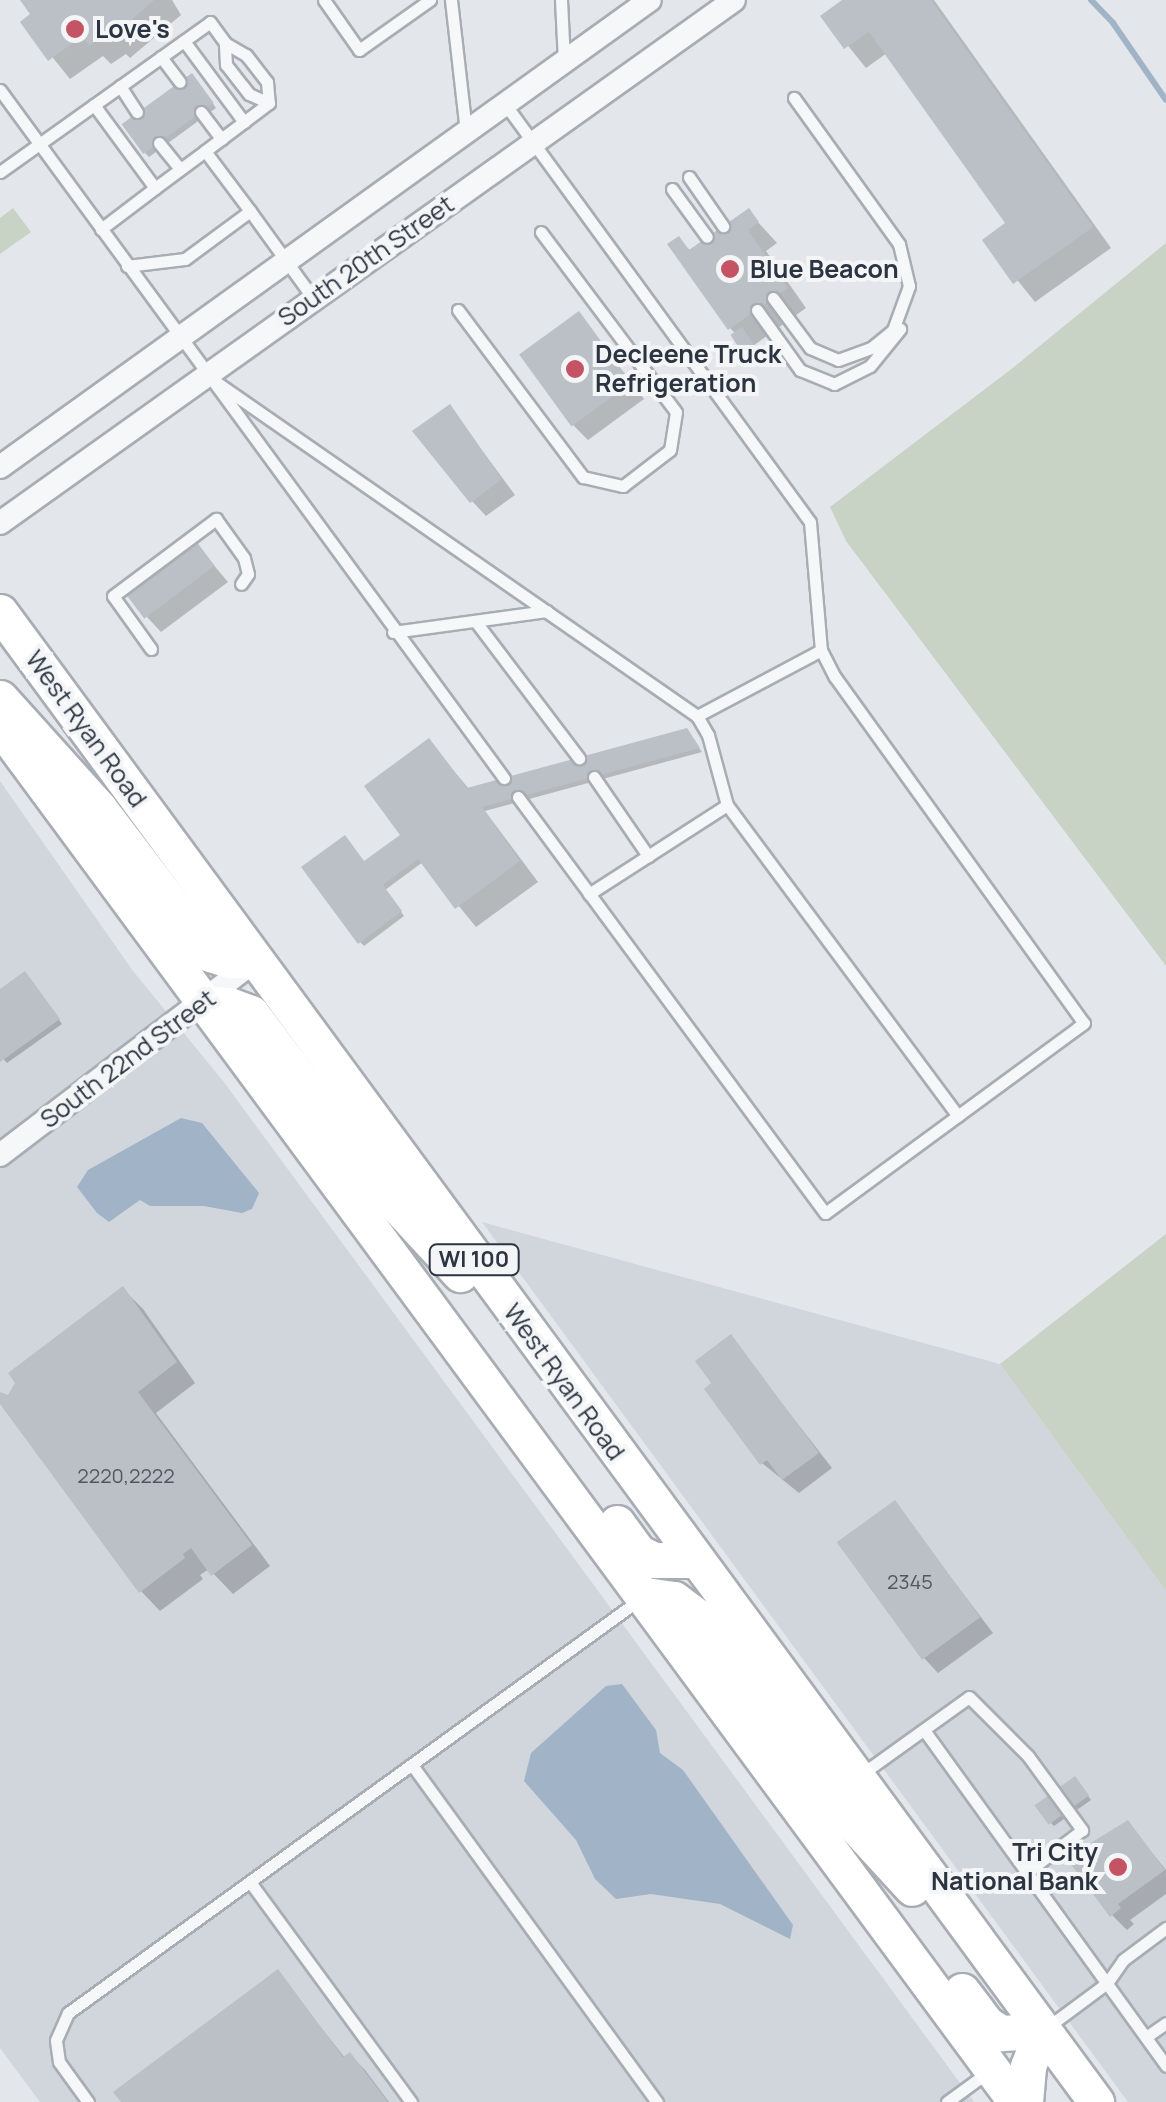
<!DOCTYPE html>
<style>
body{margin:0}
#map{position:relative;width:1166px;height:2102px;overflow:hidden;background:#e3e6ea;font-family:Manrope,sans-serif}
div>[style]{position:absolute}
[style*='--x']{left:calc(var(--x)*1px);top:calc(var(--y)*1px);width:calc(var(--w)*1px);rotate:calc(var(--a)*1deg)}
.built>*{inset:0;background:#d1d5dc}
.green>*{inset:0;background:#c8d3c5}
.water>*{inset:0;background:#a1b3c7}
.shadow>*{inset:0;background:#0003}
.stream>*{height:6px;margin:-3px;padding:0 3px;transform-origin:3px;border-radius:3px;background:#a1b3c7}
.building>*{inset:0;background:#bbbfc6;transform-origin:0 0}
.roads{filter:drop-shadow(2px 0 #a8adb4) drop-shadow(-2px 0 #a8adb4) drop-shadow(0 2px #a8adb4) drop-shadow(0 -2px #a8adb4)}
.lane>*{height:11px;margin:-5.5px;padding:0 5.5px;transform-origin:5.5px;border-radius:5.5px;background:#f5f7f9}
.street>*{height:22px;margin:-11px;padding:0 11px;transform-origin:11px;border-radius:11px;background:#f5f7f9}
.primary>*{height:35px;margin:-17.5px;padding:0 17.5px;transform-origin:17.5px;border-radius:17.5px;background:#fff}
.dots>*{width:28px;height:28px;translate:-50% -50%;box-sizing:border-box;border:5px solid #f3f5f7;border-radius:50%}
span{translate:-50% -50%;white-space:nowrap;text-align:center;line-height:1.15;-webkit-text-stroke:8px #f3f5f7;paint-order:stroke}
.number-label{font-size:20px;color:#505762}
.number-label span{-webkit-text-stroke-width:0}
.shield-label span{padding:2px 8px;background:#f3f5f7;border:2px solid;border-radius:8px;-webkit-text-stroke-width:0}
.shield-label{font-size:22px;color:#2c3441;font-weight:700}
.poi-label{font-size:25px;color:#2c3441;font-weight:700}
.left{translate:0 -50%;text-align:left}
.right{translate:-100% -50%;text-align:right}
.street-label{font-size:25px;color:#2c3441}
</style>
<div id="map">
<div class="built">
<i style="clip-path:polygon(0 781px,133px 971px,223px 1081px,974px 2102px,40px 2102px,0 2048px)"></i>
<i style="clip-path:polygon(482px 1222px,1000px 1364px,1166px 1591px,1166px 2102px,1128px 2102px)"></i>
</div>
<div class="green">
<i style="clip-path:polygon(13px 208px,31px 232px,0 254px,0 218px)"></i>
<i style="clip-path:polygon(1166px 243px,1166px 966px,846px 541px,830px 507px,1014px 367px)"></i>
<i style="clip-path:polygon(1166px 1234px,1166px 1591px,1000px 1364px)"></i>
</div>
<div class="water">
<i style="clip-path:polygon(181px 1118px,202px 1123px,259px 1193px,252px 1209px,242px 1213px,204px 1206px,150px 1206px,140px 1200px,109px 1222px,97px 1213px,77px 1187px,88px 1170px)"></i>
<i style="clip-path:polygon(622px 1684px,656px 1730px,660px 1753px,683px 1770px,793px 1925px,790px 1939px,720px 1904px,651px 1894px,616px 1899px,595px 1879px,576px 1840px,524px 1781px,531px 1753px,606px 1686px)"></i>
</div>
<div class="shadow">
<i style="clip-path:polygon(23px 0,172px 0,181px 15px,130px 58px,126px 54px,111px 64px,103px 56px,70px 79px,24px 22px,33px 15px)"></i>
<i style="clip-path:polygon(847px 0,934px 0,1111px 248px,1035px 302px,985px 240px,1009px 223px,887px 53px,866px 68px,824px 16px)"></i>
<i style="clip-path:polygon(196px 80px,216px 108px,149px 157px,145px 153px)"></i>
<i style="clip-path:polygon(748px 211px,777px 243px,766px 251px,806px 308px,753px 346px,757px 351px,749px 357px,752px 351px,730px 328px,678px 239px,691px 251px)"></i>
<i style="clip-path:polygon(579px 314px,644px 399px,588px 440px,573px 425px)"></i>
<i style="clip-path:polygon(450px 407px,515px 495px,486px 516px,472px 501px)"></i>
<i style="clip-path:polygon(196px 544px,228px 582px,161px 632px,147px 617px)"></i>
<i style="clip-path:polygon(690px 735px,702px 752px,485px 811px,538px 882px,476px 927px,423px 862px,385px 890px,404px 916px,364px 946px,360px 942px,365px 864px,399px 838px,428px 741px,470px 790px)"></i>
<i style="clip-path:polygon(29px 978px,62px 1024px,7px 1063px,0 1055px,0 992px)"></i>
<i style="clip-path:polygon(123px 1289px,143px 1309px,195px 1383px,156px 1413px,270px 1566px,233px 1594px,209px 1569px,200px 1575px,203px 1579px,160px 1611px,141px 1591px,0 1400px,0 1396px,8px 1398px)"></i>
<i style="clip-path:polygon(731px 1338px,832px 1468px,799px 1493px,762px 1463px,715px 1384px)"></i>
<i style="clip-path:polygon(894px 1503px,993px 1633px,938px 1673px,924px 1658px)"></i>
<i style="clip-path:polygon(1079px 1784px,1091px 1800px,1054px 1826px,1050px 1822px)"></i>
<i style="clip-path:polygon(1128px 1823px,1166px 1870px,1166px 1894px,1130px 1920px,1134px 1924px,1127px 1930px,1112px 1915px)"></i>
<i style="clip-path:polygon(278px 1973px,345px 2058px,350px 2055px,365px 2070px,389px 2102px,124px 2102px)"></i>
</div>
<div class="stream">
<i style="--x:1091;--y:0;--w:32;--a:46"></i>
<i style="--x:1113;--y:23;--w:93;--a:55.5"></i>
</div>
<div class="building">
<i style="clip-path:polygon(20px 0,154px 0,109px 40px,105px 35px,89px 46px,82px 36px,48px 61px,20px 22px,30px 14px)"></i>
<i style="clip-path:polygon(842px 0,931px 0,1093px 227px,1013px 284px,982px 240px,1005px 223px,869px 32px,844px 49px,820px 16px)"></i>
<i style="left:192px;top:73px;width:37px;height:87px;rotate:54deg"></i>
<i style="clip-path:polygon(749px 208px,759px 222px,748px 230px,788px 288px,728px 330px,667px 244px,679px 236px,689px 250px)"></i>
<i style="left:579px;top:311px;width:89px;height:74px;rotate:54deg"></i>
<i style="left:742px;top:327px;width:23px;height:14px;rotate:56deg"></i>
<i style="clip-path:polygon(450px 404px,502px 479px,470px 503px,412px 431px)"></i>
<i style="left:196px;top:541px;width:31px;height:88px;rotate:53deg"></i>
<i style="clip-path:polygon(687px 728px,700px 748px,482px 807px,520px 861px,455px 909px,418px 859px,383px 885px,402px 911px,358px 944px,301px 867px,345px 835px,364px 861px,400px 835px,364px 786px,429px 738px,467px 788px)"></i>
<i style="clip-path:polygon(25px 971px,60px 1019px,0 1062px,0 989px)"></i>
<i style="clip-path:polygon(123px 1286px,177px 1362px,138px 1392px,252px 1545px,211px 1576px,191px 1548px,183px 1554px,185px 1558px,139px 1593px,0 1404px,0 1392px,8px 1395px,15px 1383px,8px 1373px)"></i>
<i style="clip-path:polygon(731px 1334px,819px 1453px,782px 1480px,767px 1460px,760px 1465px,704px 1389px,711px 1383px,695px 1361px)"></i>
<i style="left:895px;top:1500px;width:145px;height:72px;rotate:54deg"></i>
<i style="left:1075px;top:1776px;width:24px;height:50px;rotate:54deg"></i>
<i style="clip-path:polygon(1128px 1820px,1165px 1870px,1118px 1904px,1121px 1908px,1110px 1917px,1070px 1863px,1088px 1849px,1086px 1846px)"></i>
<i style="clip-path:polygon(278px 1969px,343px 2057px,350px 2052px,388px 2102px,121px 2102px,113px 2092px)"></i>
</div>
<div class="roads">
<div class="lane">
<i style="--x:324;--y:0;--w:61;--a:55"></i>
<i style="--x:359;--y:50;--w:87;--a:-35.2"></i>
<i style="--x:451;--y:0;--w:133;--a:83.5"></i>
<i style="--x:561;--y:0;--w:62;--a:87.2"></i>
<i style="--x:184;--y:41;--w:101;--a:53.5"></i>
<i style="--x:161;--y:57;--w:31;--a:53"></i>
<i style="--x:120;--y:86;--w:31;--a:57"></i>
<i style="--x:0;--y:90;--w:853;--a:53.78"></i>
<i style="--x:505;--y:104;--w:517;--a:53.88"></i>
<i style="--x:810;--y:522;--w:128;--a:85.1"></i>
<i style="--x:821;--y:650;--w:30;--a:63"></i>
<i style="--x:835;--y:677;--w:426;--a:54.3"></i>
<i style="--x:1084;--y:1023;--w:321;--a:143.7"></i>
<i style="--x:825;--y:1213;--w:517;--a:-126.43"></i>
<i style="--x:94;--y:105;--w:103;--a:53.7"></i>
<i style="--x:155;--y:188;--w:68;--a:142.8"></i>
<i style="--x:201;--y:112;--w:34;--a:53"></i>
<i style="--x:159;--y:143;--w:33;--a:51"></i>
<i style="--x:0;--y:172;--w:258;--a:-35.5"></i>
<i style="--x:210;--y:22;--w:26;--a:54"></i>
<i style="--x:689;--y:177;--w:60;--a:55.2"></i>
<i style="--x:155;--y:188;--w:62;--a:-36.5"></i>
<i style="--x:672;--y:189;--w:59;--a:53.9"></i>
<i style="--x:250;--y:211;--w:75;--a:-126.9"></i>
<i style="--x:205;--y:151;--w:80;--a:-36.9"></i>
<i style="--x:269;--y:103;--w:22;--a:-156"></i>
<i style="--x:249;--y:94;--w:37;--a:-128"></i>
<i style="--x:226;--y:65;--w:22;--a:-93"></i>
<i style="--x:225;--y:43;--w:24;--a:30"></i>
<i style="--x:246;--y:55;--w:34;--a:52"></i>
<i style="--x:267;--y:82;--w:21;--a:85"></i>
<i style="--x:127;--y:266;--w:58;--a:-6.9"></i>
<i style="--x:185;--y:259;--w:81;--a:-36.4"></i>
<i style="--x:250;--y:211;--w:107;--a:54.1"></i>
<i style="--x:773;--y:298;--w:62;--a:53.5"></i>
<i style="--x:810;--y:348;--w:30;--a:23"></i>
<i style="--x:838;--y:360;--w:35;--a:-20"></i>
<i style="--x:871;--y:348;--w:28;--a:-39"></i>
<i style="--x:893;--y:330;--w:47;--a:-70"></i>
<i style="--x:909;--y:286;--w:43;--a:-103.4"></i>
<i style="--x:899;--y:244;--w:180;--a:-125.7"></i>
<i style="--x:458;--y:310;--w:209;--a:53.2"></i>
<i style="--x:583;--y:477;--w:41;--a:12.7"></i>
<i style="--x:623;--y:486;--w:59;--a:-37.5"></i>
<i style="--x:670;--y:450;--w:38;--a:-81"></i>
<i style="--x:676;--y:412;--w:225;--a:-126.9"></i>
<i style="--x:757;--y:310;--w:74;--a:54.4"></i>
<i style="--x:800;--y:370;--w:37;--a:22"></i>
<i style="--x:834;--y:384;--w:40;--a:-26.6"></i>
<i style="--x:870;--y:366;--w:48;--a:-51"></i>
<i style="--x:206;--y:375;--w:598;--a:34.78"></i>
<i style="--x:697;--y:716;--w:22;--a:60"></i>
<i style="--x:708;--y:735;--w:73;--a:74.8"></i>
<i style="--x:727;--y:805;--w:387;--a:53.4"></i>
<i style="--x:476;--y:622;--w:171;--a:52.9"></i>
<i style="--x:393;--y:632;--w:155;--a:-7.8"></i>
<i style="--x:151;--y:649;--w:65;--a:-125.6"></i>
<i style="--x:113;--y:596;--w:129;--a:-36.8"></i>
<i style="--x:216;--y:519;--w:48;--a:54.3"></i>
<i style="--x:244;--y:558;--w:16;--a:76"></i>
<i style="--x:248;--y:574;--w:12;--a:125"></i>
<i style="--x:697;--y:716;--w:140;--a:-28"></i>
<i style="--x:594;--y:777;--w:96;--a:55.6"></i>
<i style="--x:589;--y:894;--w:164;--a:-32.8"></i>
<i style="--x:924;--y:1730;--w:414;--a:54.2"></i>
<i style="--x:412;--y:1765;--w:417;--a:54"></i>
<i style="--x:859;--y:1776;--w:135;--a:-35.7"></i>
<i style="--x:969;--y:1697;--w:83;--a:45"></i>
<i style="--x:1028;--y:1756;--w:92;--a:53.9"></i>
<i style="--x:1082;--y:1830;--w:71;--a:142.5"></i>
<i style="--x:250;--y:1882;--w:273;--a:53.8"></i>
<i style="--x:1045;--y:2029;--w:77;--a:-36.6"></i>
<i style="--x:1107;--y:1983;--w:28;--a:-55"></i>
<i style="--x:1123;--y:1960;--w:54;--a:-36.7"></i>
<i style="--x:1146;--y:2037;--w:24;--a:-35"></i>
<i style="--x:88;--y:2102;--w:49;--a:-125.9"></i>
<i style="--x:59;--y:2062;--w:22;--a:-98"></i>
<i style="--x:56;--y:2040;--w:30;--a:-66"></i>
<i style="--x:68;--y:2013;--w:705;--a:-35.88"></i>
<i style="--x:947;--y:2102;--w:51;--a:-36.2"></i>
</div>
<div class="street">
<i style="--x:0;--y:467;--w:800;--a:-35.7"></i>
<i style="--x:0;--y:523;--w:901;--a:-35.47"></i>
<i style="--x:0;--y:1155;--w:320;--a:-37.3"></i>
</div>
<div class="primary">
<i style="--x:0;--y:612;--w:1850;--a:53.66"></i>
<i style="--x:0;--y:698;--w:148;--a:48"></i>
<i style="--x:99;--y:808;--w:183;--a:52.8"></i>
<i style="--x:210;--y:954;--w:21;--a:17"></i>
<i style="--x:230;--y:960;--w:25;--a:2"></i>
<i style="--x:0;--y:726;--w:1710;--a:53.56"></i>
<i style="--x:203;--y:1004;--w:26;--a:2"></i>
<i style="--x:229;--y:1005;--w:23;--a:20"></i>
<i style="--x:251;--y:1013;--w:230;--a:53.1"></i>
<i style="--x:389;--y:1197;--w:105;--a:47.3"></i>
<i style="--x:617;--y:1523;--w:36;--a:54"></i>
<i style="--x:638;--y:1552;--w:18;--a:27"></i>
<i style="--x:654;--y:1560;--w:40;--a:0"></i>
<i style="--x:645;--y:1595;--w:29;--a:8"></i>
<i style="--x:674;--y:1599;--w:34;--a:37"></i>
<i style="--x:701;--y:1619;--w:246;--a:53.6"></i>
<i style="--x:847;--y:1817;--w:96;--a:47.5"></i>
<i style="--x:962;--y:1991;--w:41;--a:52.9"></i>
<i style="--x:987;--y:2024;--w:17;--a:33"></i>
<i style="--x:1001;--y:2033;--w:41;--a:-2.8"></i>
<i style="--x:1025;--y:2102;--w:36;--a:-85"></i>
<i style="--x:1028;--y:2066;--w:38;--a:-68"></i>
</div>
</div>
<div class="dots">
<i style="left:75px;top:29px;background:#c45364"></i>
<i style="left:730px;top:269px;background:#c45364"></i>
<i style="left:575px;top:369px;background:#c45364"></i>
<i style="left:1118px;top:1867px;background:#c45364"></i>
</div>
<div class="number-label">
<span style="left:126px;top:1475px">2220,2222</span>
<span style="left:910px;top:1581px">2345</span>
</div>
<div class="shield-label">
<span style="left:474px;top:1260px">WI 100</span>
</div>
<div class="poi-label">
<span class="left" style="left:95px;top:29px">Love's</span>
<span class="left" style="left:750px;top:269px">Blue Beacon</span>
<span class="left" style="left:595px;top:369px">Decleene Truck<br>Refrigeration</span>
<span class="right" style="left:1098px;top:1867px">Tri City<br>National Bank</span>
</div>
<div class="street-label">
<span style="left:366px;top:261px;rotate:-35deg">South 20th Street</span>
<span style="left:86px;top:729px;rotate:54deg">West Ryan Road</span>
<span style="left:128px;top:1059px;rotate:-37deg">South 22nd Street</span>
<span style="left:564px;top:1382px;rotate:54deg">West Ryan Road</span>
</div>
</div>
